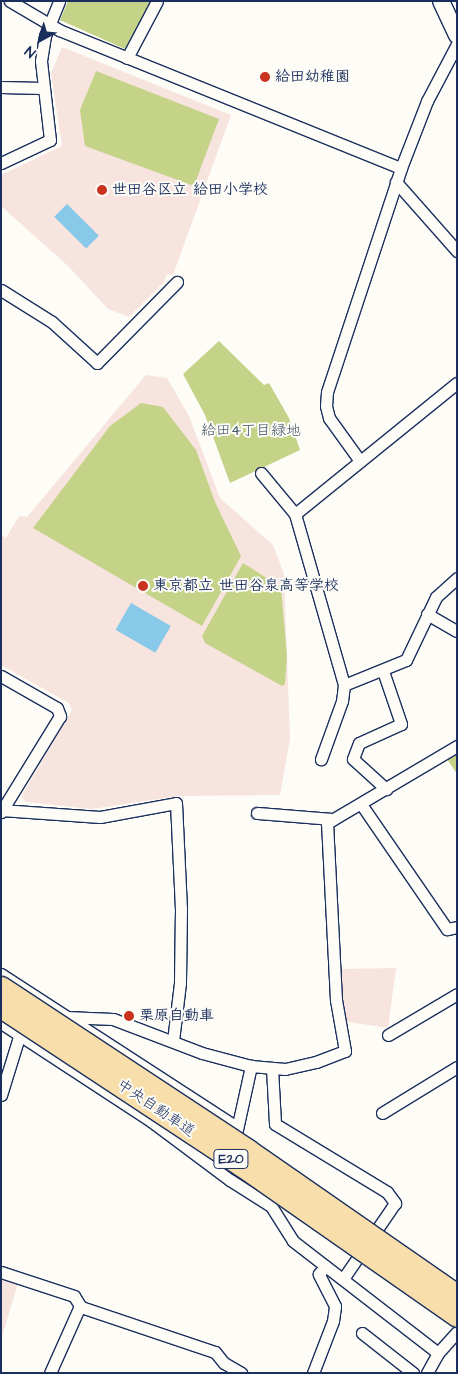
<!DOCTYPE html>
<meta charset="utf-8">
<style>
body{margin:0}
#map{position:relative;width:458px;height:1374px;overflow:hidden;background:#fdfcf7;font-family:"Architects Daughter","Klee One",sans-serif}
div>[style]{position:absolute}
[style*='--x']{left:calc(var(--x)*1px);top:calc(var(--y)*1px);width:calc(var(--w)*1px);rotate:calc(var(--a)*1deg)}
.built>*{inset:0;background:#f7e4df}
.green>*{inset:0;background:#c4d387}
.water>*{inset:0;background:#88c8e8;transform-origin:0 0}
.roads{filter:drop-shadow(1px 0 #1b2f5e) drop-shadow(-1px 0 #1b2f5e) drop-shadow(0 1px #1b2f5e) drop-shadow(0 -1px #1b2f5e)}
.street>*{height:11px;margin:-5.5px;padding:0 5.5px;transform-origin:5.5px;border-radius:5.5px;background:#fdfcf7}
.secondary>*{height:16px;margin:-8px;padding:0 8px;transform-origin:8px;border-radius:8px;background:#fdfcf7}
.bridges{filter:drop-shadow(1px 0 #1b2f5e) drop-shadow(-1px 0 #1b2f5e) drop-shadow(0 1px #1b2f5e) drop-shadow(0 -1px #1b2f5e)}
.highway-bridge>*{height:21px;margin:-10.5px;padding:0 10.5px;transform-origin:10.5px;border-radius:10.5px;background:#f8deab}
.dots>*{width:14px;height:14px;translate:-50% -50%;box-sizing:border-box;border:2px solid #fdfcf7;border-radius:50%}
span{translate:-50% -50%;white-space:nowrap;text-align:center;line-height:1.15;-webkit-text-stroke:4px #fdfcf7;paint-order:stroke}
.shield-label span{padding:1px 4px;background:#fdfcf7;border:1px solid;border-radius:4px;-webkit-text-stroke-width:0}
.shield-label{font-size:14px;color:#1b2f5e;font-weight:700}
.poi-label{font-size:15px;color:#1b2f5e;font-weight:700}
.left{translate:0 -50%;text-align:left}
.park-label{font-size:15px;color:#455868}
.street-label{font-size:15px;color:#1b2f5e}
.frame{position:absolute;inset:0;border:2px solid #1b2f5e;pointer-events:none}
.north{position:absolute;left:15px;top:15px;width:50px;height:50px;-webkit-text-stroke:4px #fdfcf7;paint-order:stroke;rotate:219deg;font-size:14px;font-weight:700;line-height:20px;text-align:center;color:#1b2f5e}
.north::after{content:'';display:block;margin:auto;width:18px;height:22px;background:#1b2f5e;clip-path:polygon(50% 0,100% 100%,50% 72%,0 100%)}
</style>
<div id="map">
<div class="built">
<i style="clip-path:polygon(62px 47px,231px 115px,173px 275px,167px 274px,164px 282px,129px 317px,108px 309px,68px 266px,1px 206px,1px 175px,62px 146px,51px 73px)"></i>
<i style="clip-path:polygon(146px 375px,167px 378px,189px 416px,220px 498px,273px 545px,284px 574px,290px 739px,280px 795px,179px 796px,92px 809px,26px 802px,21px 797px,72px 710px,69px 703px,1px 665px,1px 535px,6px 538px,19px 516px,27px 517px)"></i>
<i style="clip-path:polygon(396px 968px,388px 1028px,342px 1021px,340px 969px)"></i>
<i style="clip-path:polygon(1px 1278px,18px 1283px,1px 1340px)"></i>
</div>
<div class="green">
<i style="clip-path:polygon(68px 1px,151px 1px,125px 49px,60px 20px)"></i>
<i style="clip-path:polygon(96px 71px,219px 119px,194px 186px,85px 146px,80px 110px)"></i>
<i style="clip-path:polygon(219px 341px,264px 385px,269px 383px,289px 418px,300px 450px,230px 483px,205px 415px,183px 374px)"></i>
<i style="clip-path:polygon(141px 403px,163px 407px,196px 450px,215px 502px,241px 556px,202px 626px,33px 528px,110px 426px)"></i>
<i style="clip-path:polygon(243px 563px,281px 587px,287px 656px,285px 684px,282px 686px,205px 643px,202px 636px)"></i>
<i style="clip-path:polygon(457px 753px,457px 774px,447px 759px)"></i>
</div>
<div class="water">
<i style="left:67px;top:204px;width:45px;height:18px;rotate:45deg"></i>
<i style="left:131px;top:603px;width:46px;height:31px;rotate:30deg"></i>
</div>
<div class="roads">
<div class="street">
<i style="--x:10;--y:1;--w:57;--a:30.6"></i>
<i style="--x:59;--y:30;--w:369;--a:22"></i>
<i style="--x:127;--y:58;--w:64;--a:-62.2"></i>
<i style="--x:1;--y:87;--w:41;--a:1.4"></i>
<i style="--x:1;--y:163;--w:54;--a:-25.1"></i>
<i style="--x:50;--y:140;--w:80;--a:-96.5"></i>
<i style="--x:41;--y:61;--w:25;--a:-81"></i>
<i style="--x:45;--y:36;--w:38;--a:-68"></i>
<i style="--x:396;--y:182;--w:92;--a:48.5"></i>
<i style="--x:1;--y:290;--w:60;--a:32.1"></i>
<i style="--x:52;--y:322;--w:61;--a:42.3"></i>
<i style="--x:97;--y:363;--w:114;--a:-45.4"></i>
<i style="--x:360;--y:461;--w:53;--a:-125.8"></i>
<i style="--x:329;--y:418;--w:12;--a:-104"></i>
<i style="--x:326;--y:406;--w:14;--a:-86"></i>
<i style="--x:327;--y:392;--w:236;--a:-71.7"></i>
<i style="--x:401;--y:168;--w:72;--a:-68.8"></i>
<i style="--x:427;--y:101;--w:64;--a:-62.2"></i>
<i style="--x:261;--y:473;--w:53;--a:50.3"></i>
<i style="--x:295;--y:514;--w:178;--a:74"></i>
<i style="--x:344;--y:685;--w:16;--a:97"></i>
<i style="--x:342;--y:701;--w:62;--a:109.9"></i>
<i style="--x:295;--y:514;--w:208;--a:-39"></i>
<i style="--x:427;--y:614;--w:34;--a:30"></i>
<i style="--x:383;--y:671;--w:56;--a:71.2"></i>
<i style="--x:401;--y:724;--w:46;--a:155.7"></i>
<i style="--x:359;--y:743;--w:17;--a:111"></i>
<i style="--x:353;--y:759;--w:45;--a:42.3"></i>
<i style="--x:1;--y:676;--w:64;--a:29.7"></i>
<i style="--x:57;--y:708;--w:9;--a:69"></i>
<i style="--x:60;--y:716;--w:113;--a:121.6"></i>
<i style="--x:344;--y:685;--w:67;--a:-22"></i>
<i style="--x:406;--y:660;--w:70;--a:-64.5"></i>
<i style="--x:436;--y:597;--w:28;--a:-42"></i>
<i style="--x:361;--y:804;--w:152;--a:55.5"></i>
<i style="--x:447;--y:929;--w:10;--a:-11"></i>
<i style="--x:1;--y:810;--w:99;--a:4"></i>
<i style="--x:100;--y:817;--w:77;--a:-10.4"></i>
<i style="--x:176;--y:803;--w:106;--a:87.3"></i>
<i style="--x:181;--y:909;--w:74;--a:90.8"></i>
<i style="--x:180;--y:983;--w:58;--a:96.9"></i>
<i style="--x:257;--y:813;--w:76;--a:4.5"></i>
<i style="--x:1;--y:974;--w:281;--a:33"></i>
<i style="--x:66;--y:1017;--w:47;--a:2.4"></i>
<i style="--x:113;--y:1019;--w:95;--a:20.9"></i>
<i style="--x:202;--y:1053;--w:51;--a:14.9"></i>
<i style="--x:251;--y:1066;--w:34;--a:5"></i>
<i style="--x:285;--y:1069;--w:32;--a:-13"></i>
<i style="--x:316;--y:1062;--w:31;--a:-21"></i>
<i style="--x:345;--y:1051;--w:52;--a:-100"></i>
<i style="--x:336;--y:1000;--w:177;--a:-92.9"></i>
<i style="--x:327;--y:823;--w:151;--a:-30.6"></i>
<i style="--x:1;--y:1023;--w:179;--a:33.2"></i>
<i style="--x:151;--y:1121;--w:99;--a:36.8"></i>
<i style="--x:230;--y:1180;--w:49;--a:32.4"></i>
<i style="--x:271;--y:1206;--w:41;--a:57.8"></i>
<i style="--x:293;--y:1241;--w:183;--a:37.7"></i>
<i style="--x:438;--y:1353;--w:23;--a:119"></i>
<i style="--x:388;--y:1035;--w:80;--a:-30.7"></i>
<i style="--x:272;--y:1068;--w:56;--a:86.9"></i>
<i style="--x:275;--y:1124;--w:131;--a:31.3"></i>
<i style="--x:387;--y:1192;--w:14;--a:54"></i>
<i style="--x:395;--y:1203;--w:92;--a:124.4"></i>
<i style="--x:1;--y:1095;--w:71;--a:-72.8"></i>
<i style="--x:382;--y:1113;--w:88;--a:-31.5"></i>
<i style="--x:236;--y:1134;--w:70;--a:-77.6"></i>
<i style="--x:1;--y:1272;--w:77;--a:18.2"></i>
<i style="--x:74;--y:1296;--w:13;--a:58"></i>
<i style="--x:81;--y:1307;--w:141;--a:18.6"></i>
<i style="--x:215;--y:1352;--w:14;--a:51"></i>
<i style="--x:224;--y:1363;--w:20;--a:30"></i>
<i style="--x:362;--y:1333;--w:65;--a:38.1"></i>
<i style="--x:438;--y:1353;--w:28;--a:-48"></i>
<i style="--x:50;--y:1373;--w:73;--a:-65.9"></i>
<i style="--x:313;--y:1373;--w:56;--a:-69"></i>
<i style="--x:333;--y:1321;--w:15;--a:-82"></i>
<i style="--x:335;--y:1306;--w:36;--a:-117"></i>
<i style="--x:319;--y:1274;--w:10;--a:-53"></i>
</div>
<div class="secondary">
<i style="--x:441;--y:1;--w:38;--a:65"></i>
</div>
</div>
<div class="bridges">
<div class="highway-bridge">
<i style="--x:1;--y:987;--w:296;--a:33.4"></i>
<i style="--x:248;--y:1150;--w:254;--a:34.8"></i>
<i style="--x:1;--y:1007;--w:289;--a:33.4"></i>
<i style="--x:242;--y:1166;--w:262;--a:34.9"></i>
</div>
</div>
<div class="dots">
<i style="left:265px;top:77px;background:#c8321e"></i>
<i style="left:102px;top:190px;background:#c8321e"></i>
<i style="left:143px;top:586px;background:#c8321e"></i>
<i style="left:129px;top:1016px;background:#c8321e"></i>
</div>
<div class="shield-label">
<span style="left:231px;top:1159px">E20</span>
</div>
<div class="poi-label">
<span class="left" style="left:275px;top:77px">給田幼稚園</span>
<span class="left" style="left:112px;top:190px">世田谷区立 給田小学校</span>
<span class="left" style="left:153px;top:586px">東京都立 世田谷泉高等学校</span>
<span class="left" style="left:139px;top:1016px">栗原自動車</span>
</div>
<div class="park-label">
<span style="left:251px;top:431px">給田4丁目緑地</span>
</div>
<div class="street-label">
<span style="left:156px;top:1108px;rotate:34deg">中央自動車道</span>
</div>
<div class="frame"></div>
<div class="north">N</div>
</div>
